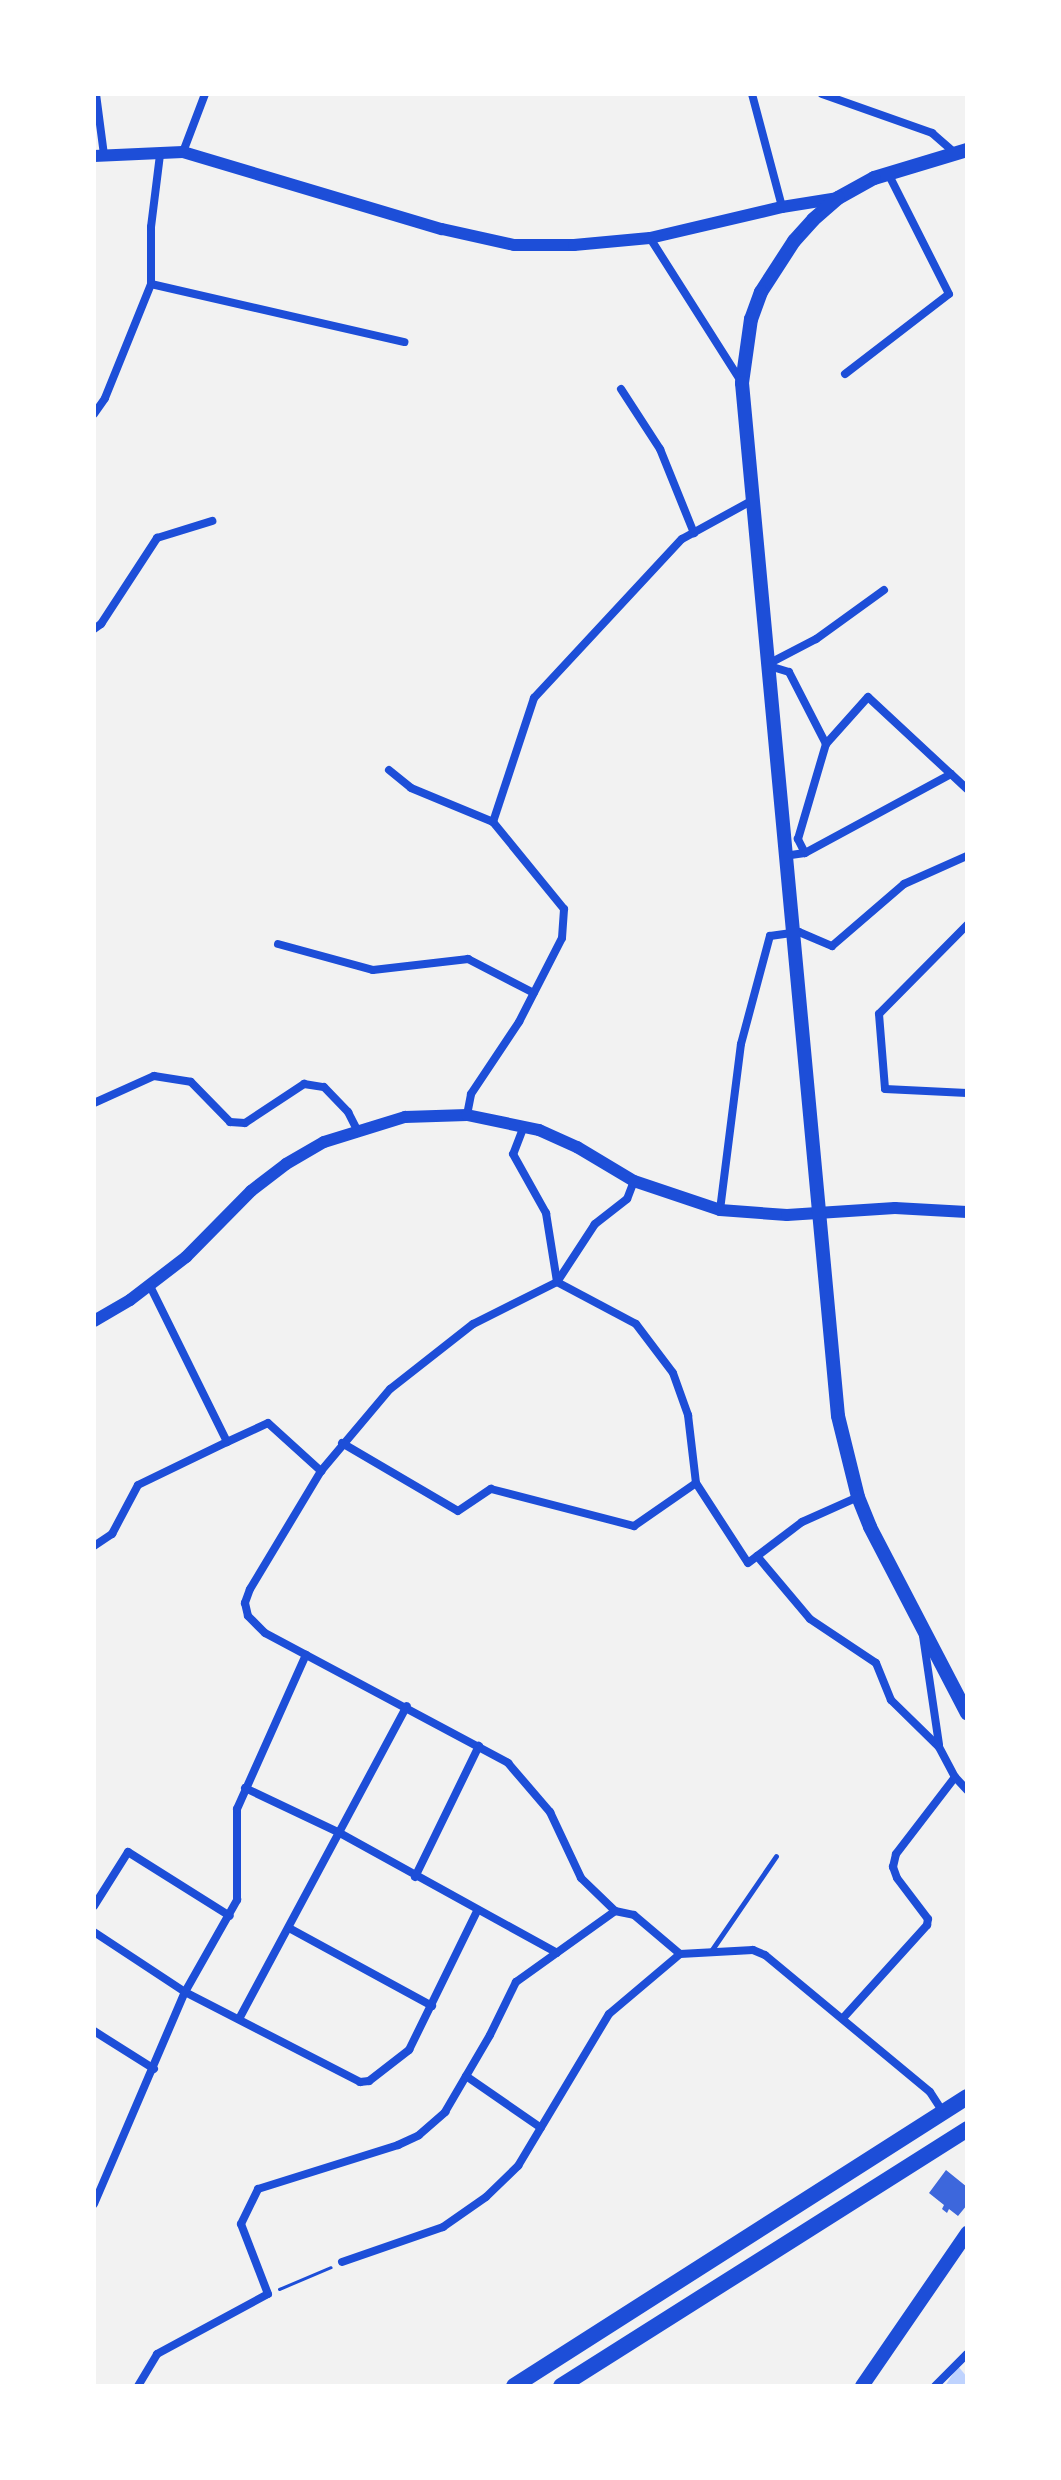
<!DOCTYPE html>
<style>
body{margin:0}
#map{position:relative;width:1061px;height:2480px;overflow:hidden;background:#f2f2f2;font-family:Montserrat,sans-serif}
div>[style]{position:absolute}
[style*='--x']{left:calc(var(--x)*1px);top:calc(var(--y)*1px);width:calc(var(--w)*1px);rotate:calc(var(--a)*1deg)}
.water>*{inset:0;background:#bfd3fe}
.building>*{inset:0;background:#3d67dc}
.path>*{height:3px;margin:-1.5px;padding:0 1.5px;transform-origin:1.5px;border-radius:1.5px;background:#1d4ed8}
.service>*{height:5px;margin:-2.5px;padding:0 2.5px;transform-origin:2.5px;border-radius:2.5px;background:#1d4ed8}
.minor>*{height:8px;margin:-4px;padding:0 4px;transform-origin:4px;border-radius:4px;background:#1d4ed8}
.tertiary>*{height:12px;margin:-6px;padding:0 6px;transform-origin:6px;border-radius:6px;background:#1d4ed8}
.secondary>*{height:14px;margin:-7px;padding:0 7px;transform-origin:7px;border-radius:7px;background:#1d4ed8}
.trunk>*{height:16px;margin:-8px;padding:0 8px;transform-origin:8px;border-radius:8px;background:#1d4ed8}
span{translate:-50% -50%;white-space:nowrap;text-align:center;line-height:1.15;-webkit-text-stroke:8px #fff;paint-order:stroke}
.frame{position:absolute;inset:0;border:96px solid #fff;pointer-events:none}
</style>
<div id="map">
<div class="water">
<i style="clip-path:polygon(958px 2366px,967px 2377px,967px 2386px,945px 2386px)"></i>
</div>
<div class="building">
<i style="clip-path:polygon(946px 2170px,967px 2187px,967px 2205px,958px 2216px,949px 2209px,947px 2213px,942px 2209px,944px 2205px,929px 2193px)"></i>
</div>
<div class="path">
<i style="--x:279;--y:2289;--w:56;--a:-22.9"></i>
</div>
<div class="service">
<i style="--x:711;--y:1951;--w:115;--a:-55.6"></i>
</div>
<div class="minor">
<i style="--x:96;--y:94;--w:62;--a:82.5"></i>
<i style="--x:752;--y:94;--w:117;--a:75.1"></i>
<i style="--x:822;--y:94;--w:117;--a:19.5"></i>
<i style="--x:932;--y:133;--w:30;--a:41"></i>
<i style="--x:183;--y:152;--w:62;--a:-69.2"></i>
<i style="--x:650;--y:238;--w:172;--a:57.6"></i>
<i style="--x:151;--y:284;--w:260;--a:12.9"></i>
<i style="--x:845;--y:374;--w:131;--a:-37.6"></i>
<i style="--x:949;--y:294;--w:136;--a:-116.8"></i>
<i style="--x:621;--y:389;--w:72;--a:57"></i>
<i style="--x:660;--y:449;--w:91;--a:68"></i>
<i style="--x:94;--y:414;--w:19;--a:-55"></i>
<i style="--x:105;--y:398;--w:123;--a:-68"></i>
<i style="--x:151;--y:284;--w:57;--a:-90"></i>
<i style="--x:151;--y:227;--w:73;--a:-82.9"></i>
<i style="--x:884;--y:590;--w:84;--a:144.2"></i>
<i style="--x:816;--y:639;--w:56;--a:152.5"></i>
<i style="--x:766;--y:665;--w:24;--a:17"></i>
<i style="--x:789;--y:672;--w:81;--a:62.8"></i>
<i style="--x:826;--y:744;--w:63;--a:-48.2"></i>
<i style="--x:868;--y:697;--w:113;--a:42.9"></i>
<i style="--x:94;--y:629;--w:9;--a:-36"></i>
<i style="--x:101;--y:624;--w:103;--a:-56.9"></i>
<i style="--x:157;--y:538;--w:58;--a:-17.2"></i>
<i style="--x:389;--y:770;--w:28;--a:39"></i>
<i style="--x:411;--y:788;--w:89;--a:22.5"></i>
<i style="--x:805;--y:853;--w:16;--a:-117"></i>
<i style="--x:798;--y:839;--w:99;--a:-73.6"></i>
<i style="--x:784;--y:856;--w:21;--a:-8"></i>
<i style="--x:805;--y:853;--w:166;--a:-28.4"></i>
<i style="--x:951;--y:774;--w:22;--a:43"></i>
<i style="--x:967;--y:925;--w:125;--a:134.7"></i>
<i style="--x:879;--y:1014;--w:75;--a:85.4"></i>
<i style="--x:885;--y:1089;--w:82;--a:2.8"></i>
<i style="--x:278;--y:944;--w:98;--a:15.3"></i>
<i style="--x:373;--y:970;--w:96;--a:-6.6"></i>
<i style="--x:468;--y:959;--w:74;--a:27.3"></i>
<i style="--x:94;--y:1103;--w:66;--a:-24.2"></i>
<i style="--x:154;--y:1076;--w:37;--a:9"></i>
<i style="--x:191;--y:1082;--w:56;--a:45.7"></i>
<i style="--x:230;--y:1122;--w:15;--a:4"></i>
<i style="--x:245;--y:1123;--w:71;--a:-33.5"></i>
<i style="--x:304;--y:1084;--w:20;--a:9"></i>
<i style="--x:324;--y:1087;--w:35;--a:46"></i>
<i style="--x:348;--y:1112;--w:20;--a:63"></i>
<i style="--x:467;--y:1115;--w:21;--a:-79"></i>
<i style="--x:471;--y:1094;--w:87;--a:-56.3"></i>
<i style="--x:519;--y:1022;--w:94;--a:-62.9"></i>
<i style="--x:562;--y:938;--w:29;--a:-86"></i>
<i style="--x:564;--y:909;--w:112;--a:-129.2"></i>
<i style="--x:493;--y:822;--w:131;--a:-71.7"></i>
<i style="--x:534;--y:698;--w:217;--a:-47.1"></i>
<i style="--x:682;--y:539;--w:79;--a:-28.8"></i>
<i style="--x:524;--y:1126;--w:30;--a:111"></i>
<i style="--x:513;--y:1154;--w:68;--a:60.8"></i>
<i style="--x:546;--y:1213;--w:70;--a:80.9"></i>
<i style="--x:557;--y:1282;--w:89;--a:28"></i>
<i style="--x:636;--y:1324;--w:61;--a:52.9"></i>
<i style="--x:673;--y:1373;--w:45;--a:70.3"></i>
<i style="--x:688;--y:1415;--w:68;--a:83.3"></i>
<i style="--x:634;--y:1181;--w:19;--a:111"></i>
<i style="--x:627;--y:1199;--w:41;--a:142"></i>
<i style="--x:595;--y:1224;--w:69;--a:123.2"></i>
<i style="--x:557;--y:1282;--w:94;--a:153.4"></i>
<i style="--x:473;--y:1324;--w:105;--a:141.9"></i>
<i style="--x:390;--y:1389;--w:107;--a:130.1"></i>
<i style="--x:321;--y:1471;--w:138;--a:121"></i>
<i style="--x:250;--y:1589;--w:15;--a:110"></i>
<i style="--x:245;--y:1603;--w:13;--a:77"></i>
<i style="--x:248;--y:1616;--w:24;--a:45"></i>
<i style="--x:265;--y:1633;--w:276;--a:28.1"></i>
<i style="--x:508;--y:1763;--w:65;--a:49.4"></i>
<i style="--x:550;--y:1812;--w:73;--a:64.8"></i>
<i style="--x:581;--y:1878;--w:47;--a:44.1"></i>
<i style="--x:615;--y:1911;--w:19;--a:12"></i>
<i style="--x:634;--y:1915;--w:60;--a:40.3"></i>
<i style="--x:680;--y:1954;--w:73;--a:-3.1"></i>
<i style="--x:753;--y:1950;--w:13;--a:23"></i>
<i style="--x:765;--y:1955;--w:214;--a:39.7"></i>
<i style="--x:930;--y:2092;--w:24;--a:57"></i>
<i style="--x:720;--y:1210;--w:167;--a:-82.8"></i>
<i style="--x:741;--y:1044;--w:112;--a:-75"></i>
<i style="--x:770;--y:936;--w:29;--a:-8"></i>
<i style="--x:799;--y:932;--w:36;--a:23"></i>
<i style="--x:832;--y:946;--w:95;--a:-40.7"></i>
<i style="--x:904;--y:884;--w:69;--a:-24"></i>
<i style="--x:150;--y:1286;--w:174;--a:63.7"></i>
<i style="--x:227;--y:1442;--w:45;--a:-24.9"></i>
<i style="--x:268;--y:1423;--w:72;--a:42.2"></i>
<i style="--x:342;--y:1443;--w:134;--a:30.4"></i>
<i style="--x:458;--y:1511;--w:40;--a:-34"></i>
<i style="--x:491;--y:1489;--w:148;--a:14.5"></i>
<i style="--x:634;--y:1526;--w:75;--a:-34.7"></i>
<i style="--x:696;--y:1483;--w:95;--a:57"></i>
<i style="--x:748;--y:1563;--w:68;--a:-37.2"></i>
<i style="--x:802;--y:1522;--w:61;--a:-24.1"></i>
<i style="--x:94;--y:1546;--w:22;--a:-34"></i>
<i style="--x:112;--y:1534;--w:55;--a:-62"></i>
<i style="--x:138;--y:1485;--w:99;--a:-25.8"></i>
<i style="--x:757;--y:1556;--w:82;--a:49.9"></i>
<i style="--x:810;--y:1619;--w:79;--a:33.7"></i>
<i style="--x:876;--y:1663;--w:40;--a:68"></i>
<i style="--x:891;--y:1700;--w:67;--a:44.4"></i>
<i style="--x:939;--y:1747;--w:34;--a:62"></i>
<i style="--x:923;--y:1636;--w:110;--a:81.6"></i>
<i style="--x:245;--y:1788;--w:103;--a:25.3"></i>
<i style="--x:338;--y:1832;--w:250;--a:28.9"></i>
<i style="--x:415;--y:1877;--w:146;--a:-64"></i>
<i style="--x:94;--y:1906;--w:64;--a:-57.8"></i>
<i style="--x:128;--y:1852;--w:120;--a:32.1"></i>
<i style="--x:289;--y:1928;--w:163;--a:28.6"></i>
<i style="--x:94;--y:1932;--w:109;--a:33.4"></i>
<i style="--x:185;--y:1992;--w:197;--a:27.2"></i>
<i style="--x:360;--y:2082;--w:9;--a:-6"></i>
<i style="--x:369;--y:2081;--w:51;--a:-37.8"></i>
<i style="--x:409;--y:2050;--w:155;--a:-63.9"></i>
<i style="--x:844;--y:2017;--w:124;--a:-47.9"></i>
<i style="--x:927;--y:1925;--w:6;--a:-81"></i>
<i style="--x:928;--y:1919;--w:51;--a:-127.1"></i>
<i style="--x:897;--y:1878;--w:12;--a:-110"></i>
<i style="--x:893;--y:1867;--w:13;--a:-77"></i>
<i style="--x:896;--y:1854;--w:97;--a:-52.5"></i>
<i style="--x:955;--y:1777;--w:18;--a:47"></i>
<i style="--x:239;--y:2019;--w:355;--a:-61.8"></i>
<i style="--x:94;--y:2031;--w:71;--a:32.3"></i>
<i style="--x:466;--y:2076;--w:91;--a:34.7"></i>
<i style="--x:94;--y:2204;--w:231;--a:-66.8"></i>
<i style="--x:185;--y:1992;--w:106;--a:-60.5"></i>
<i style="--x:237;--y:1900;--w:91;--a:-90"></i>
<i style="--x:237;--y:1809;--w:169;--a:-65.9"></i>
<i style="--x:342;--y:2262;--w:107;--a:-19.1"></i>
<i style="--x:443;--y:2227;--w:52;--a:-34.9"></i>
<i style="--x:486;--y:2197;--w:45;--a:-44.1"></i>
<i style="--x:518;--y:2166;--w:177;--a:-59.1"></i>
<i style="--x:609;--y:2014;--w:93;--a:-40.2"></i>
<i style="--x:138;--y:2386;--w:37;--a:-59"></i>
<i style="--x:157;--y:2354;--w:126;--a:-28.4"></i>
<i style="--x:268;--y:2294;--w:75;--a:-111.1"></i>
<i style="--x:241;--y:2224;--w:39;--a:-64"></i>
<i style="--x:258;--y:2189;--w:147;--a:-17.4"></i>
<i style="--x:398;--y:2145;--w:23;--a:-25"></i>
<i style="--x:419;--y:2135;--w:35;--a:-41"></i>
<i style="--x:445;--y:2112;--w:89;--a:-59.7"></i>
<i style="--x:490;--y:2035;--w:59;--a:-63.9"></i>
<i style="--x:516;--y:1982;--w:122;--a:-35.6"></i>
<i style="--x:935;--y:2386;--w:45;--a:-45"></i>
</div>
<div class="tertiary">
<i style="--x:94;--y:156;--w:89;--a:-2.6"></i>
<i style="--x:183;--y:152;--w:270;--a:16.6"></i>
<i style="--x:442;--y:229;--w:74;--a:12.5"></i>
<i style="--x:514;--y:245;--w:60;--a:0"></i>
<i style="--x:574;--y:245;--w:76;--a:-5.3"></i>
<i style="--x:650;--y:238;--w:136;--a:-13.2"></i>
<i style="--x:782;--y:207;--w:57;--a:-9.1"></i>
<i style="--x:94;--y:1321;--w:42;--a:-30.3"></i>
<i style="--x:130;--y:1300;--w:71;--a:-37.5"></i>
<i style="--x:186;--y:1257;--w:93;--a:-45.4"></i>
<i style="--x:251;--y:1191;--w:44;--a:-37.6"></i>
<i style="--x:286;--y:1164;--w:44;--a:-30.1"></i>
<i style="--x:324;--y:1142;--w:85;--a:-17.2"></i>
<i style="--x:405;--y:1117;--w:62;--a:-1.8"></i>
<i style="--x:467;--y:1115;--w:74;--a:11.8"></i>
<i style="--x:539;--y:1130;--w:42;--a:24.1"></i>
<i style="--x:577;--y:1147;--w:66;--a:30.8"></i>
<i style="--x:634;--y:1181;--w:91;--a:18.6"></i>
<i style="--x:720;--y:1210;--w:67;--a:4.3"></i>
<i style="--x:787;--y:1215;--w:108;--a:-3.7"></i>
<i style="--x:895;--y:1208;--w:72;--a:3.2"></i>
</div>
<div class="secondary">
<i style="--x:967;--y:150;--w:97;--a:163.2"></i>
<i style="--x:874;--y:178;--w:41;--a:150.9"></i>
<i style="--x:838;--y:198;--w:33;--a:139"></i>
<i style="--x:813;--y:220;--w:28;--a:132"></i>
<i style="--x:794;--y:241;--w:61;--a:122.9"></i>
<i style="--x:761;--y:292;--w:29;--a:110"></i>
<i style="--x:751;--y:319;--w:65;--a:98"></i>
<i style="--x:742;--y:383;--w:1037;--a:84.69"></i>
<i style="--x:838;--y:1416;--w:83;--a:76.1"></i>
<i style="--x:858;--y:1497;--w:32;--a:68"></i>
<i style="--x:870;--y:1527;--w:210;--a:62.5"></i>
<i style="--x:862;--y:2386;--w:186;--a:-55.5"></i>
</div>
<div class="trunk">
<i style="--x:514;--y:2386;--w:537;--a:-32.54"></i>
<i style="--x:561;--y:2386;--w:481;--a:-32.3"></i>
</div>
<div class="frame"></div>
</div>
